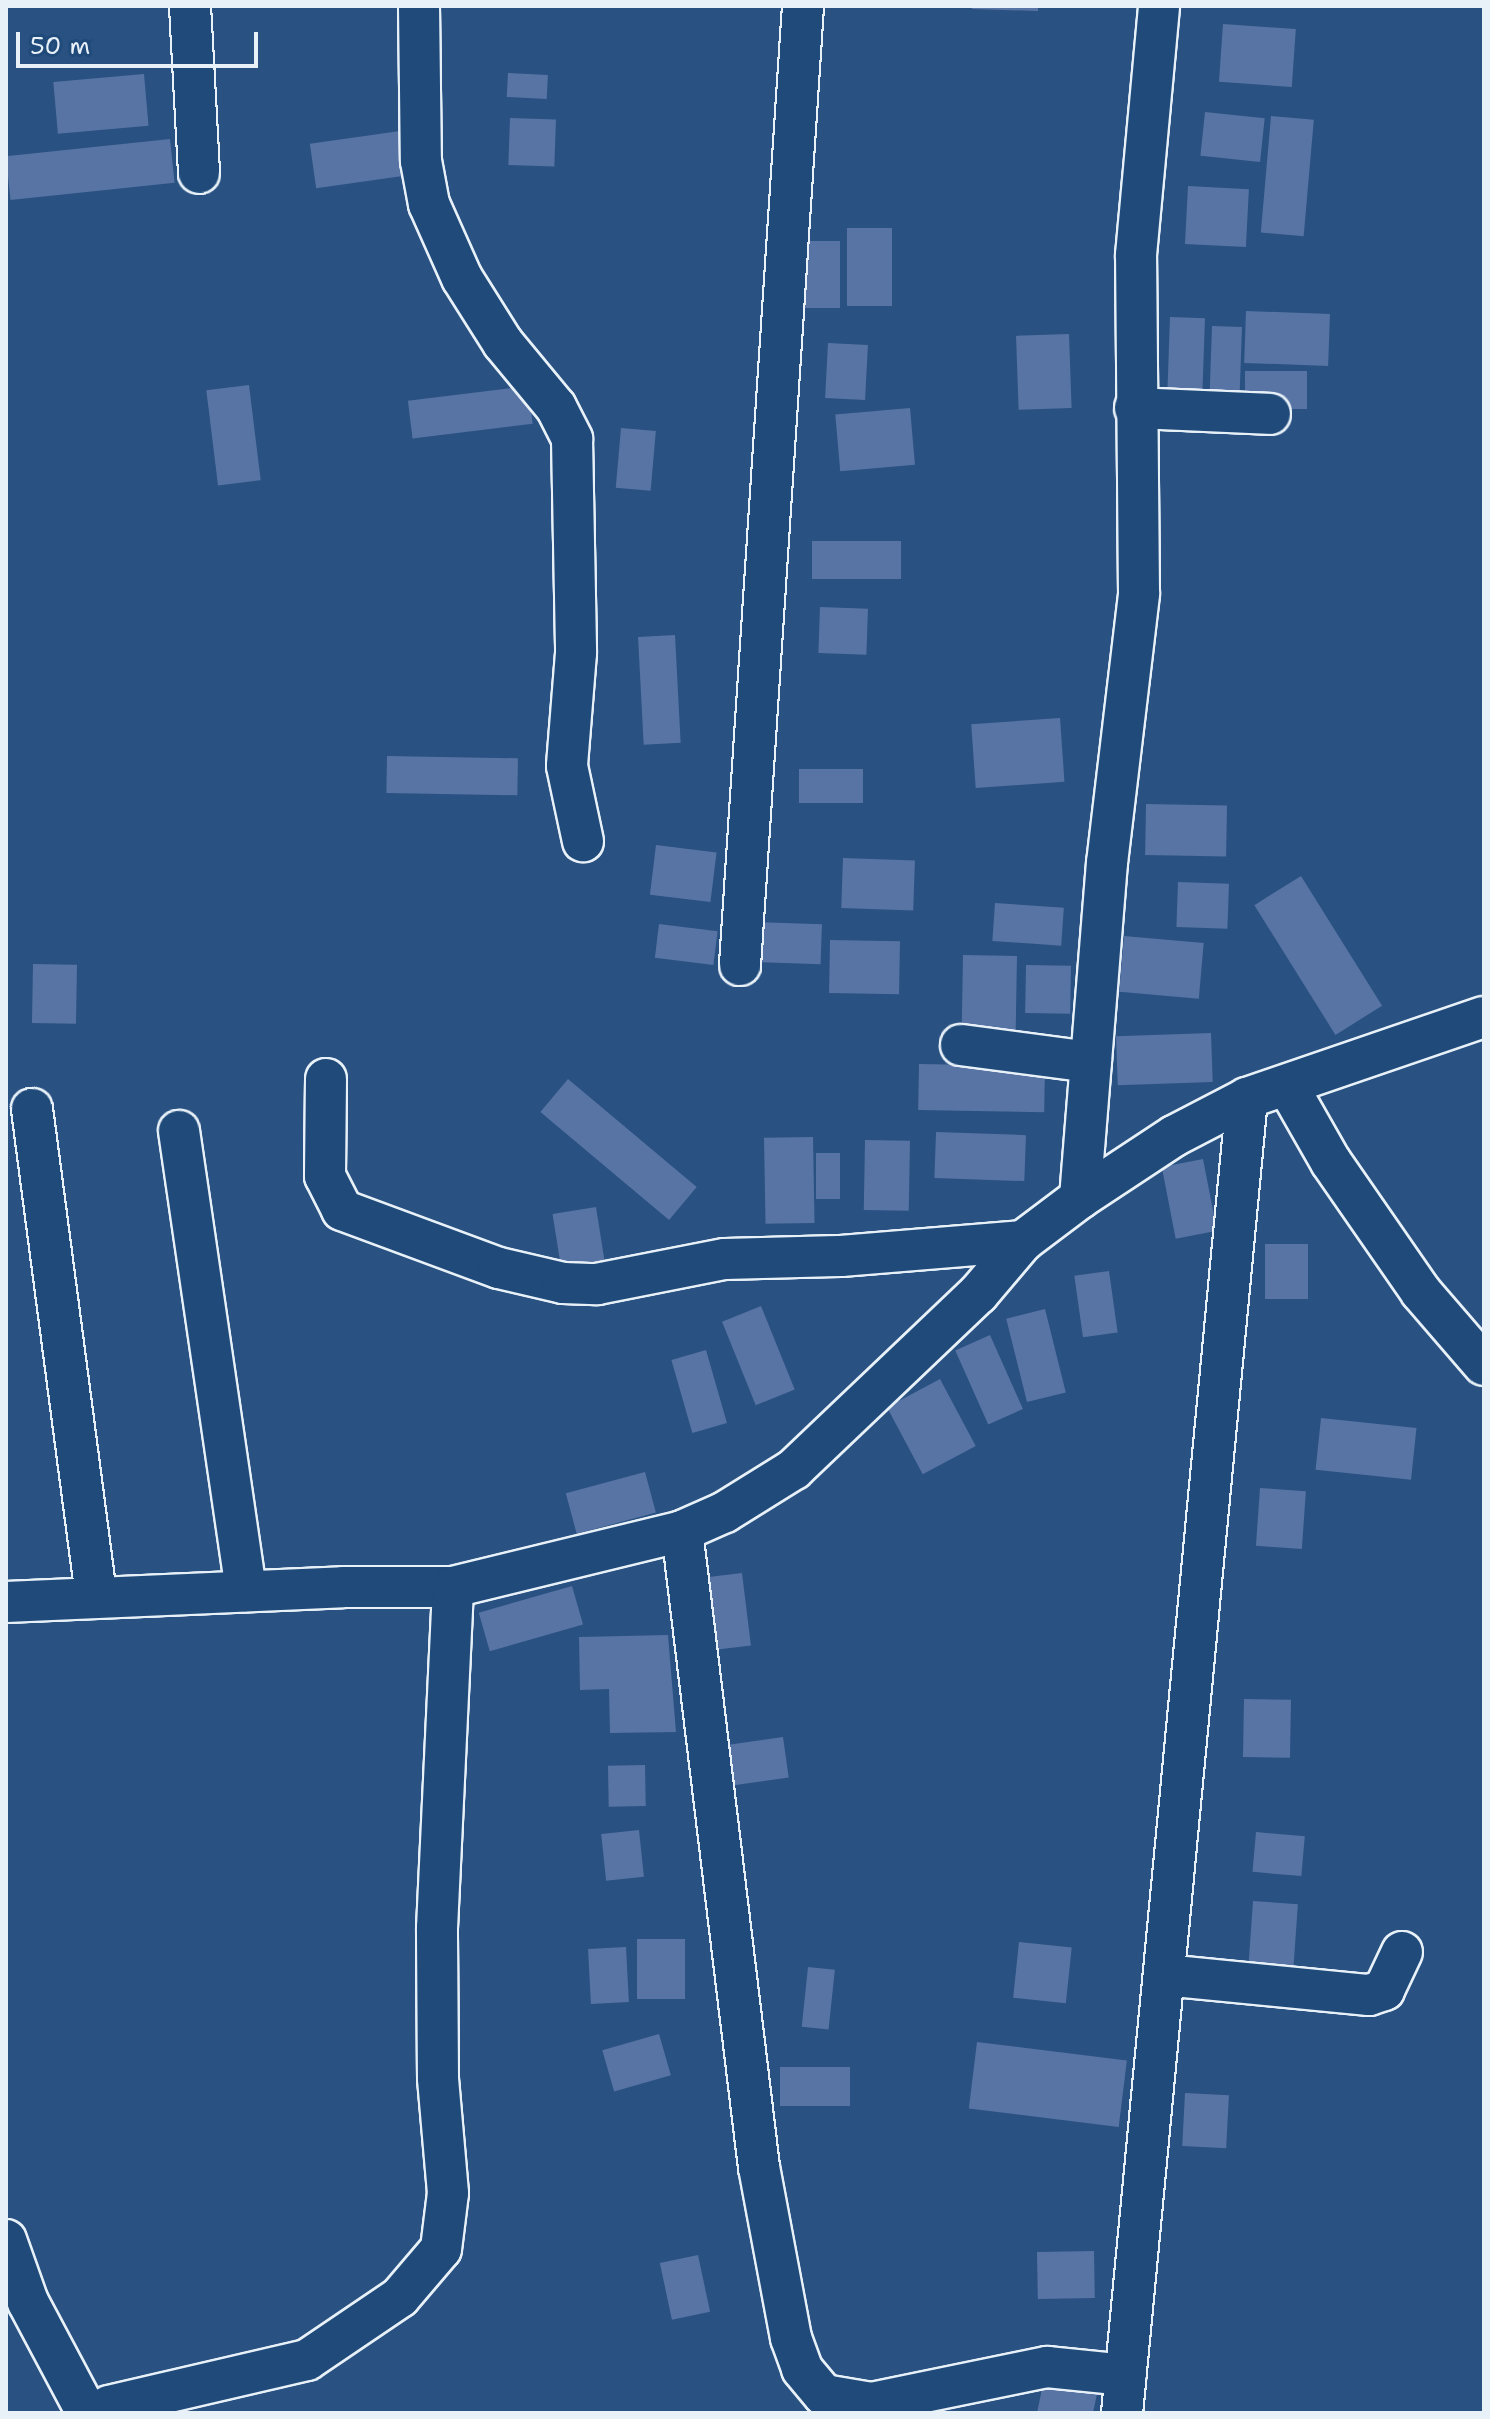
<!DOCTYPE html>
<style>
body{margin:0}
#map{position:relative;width:1490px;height:2419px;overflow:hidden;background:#295182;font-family:"Shantell Sans",sans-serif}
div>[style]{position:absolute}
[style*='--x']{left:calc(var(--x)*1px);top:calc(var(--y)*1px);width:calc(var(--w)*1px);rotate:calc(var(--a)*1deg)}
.building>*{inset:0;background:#5774a4;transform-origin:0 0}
.roads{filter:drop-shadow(2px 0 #e8f1f8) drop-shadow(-2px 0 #e8f1f8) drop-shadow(0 2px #e8f1f8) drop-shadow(0 -2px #e8f1f8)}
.minor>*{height:40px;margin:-20px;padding:0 20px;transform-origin:20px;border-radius:20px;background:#1f4a7a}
span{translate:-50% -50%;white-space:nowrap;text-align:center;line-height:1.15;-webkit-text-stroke:7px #1f4a7a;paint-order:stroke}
.frame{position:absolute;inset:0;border:8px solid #e8f1f8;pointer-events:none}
.scale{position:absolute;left:16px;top:32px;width:242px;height:36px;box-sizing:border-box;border:4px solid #e8f1f8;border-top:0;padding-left:10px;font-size:24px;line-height:28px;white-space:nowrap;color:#e8f1f8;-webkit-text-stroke:6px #1f4a7a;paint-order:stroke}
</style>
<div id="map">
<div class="building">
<i style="clip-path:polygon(972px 6px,1038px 6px,1038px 11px,972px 9px)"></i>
<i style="left:1223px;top:24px;width:73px;height:58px;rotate:4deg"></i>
<i style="left:508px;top:73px;width:40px;height:24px;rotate:3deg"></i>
<i style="left:144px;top:74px;width:52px;height:91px;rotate:85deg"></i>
<i style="left:1205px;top:112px;width:60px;height:44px;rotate:6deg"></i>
<i style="left:1271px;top:116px;width:43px;height:117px;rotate:5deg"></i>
<i style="left:510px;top:118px;width:46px;height:47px;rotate:2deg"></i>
<i style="left:400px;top:131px;width:45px;height:91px;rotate:82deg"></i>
<i style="left:170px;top:139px;width:44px;height:165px;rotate:84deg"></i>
<i style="left:1188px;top:186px;width:61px;height:58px;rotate:3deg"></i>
<i style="left:847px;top:228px;width:45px;height:78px"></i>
<i style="left:803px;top:241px;width:37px;height:67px"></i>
<i style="left:1246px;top:311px;width:84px;height:52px;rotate:2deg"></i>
<i style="left:1170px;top:317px;width:35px;height:80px;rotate:2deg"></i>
<i style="left:1212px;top:326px;width:30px;height:68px;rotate:2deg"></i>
<i style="left:1069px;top:334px;width:74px;height:53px;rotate:88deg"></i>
<i style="left:828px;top:343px;width:40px;height:55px;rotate:3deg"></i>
<i style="left:1245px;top:371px;width:62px;height:38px"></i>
<i style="left:249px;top:385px;width:96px;height:43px;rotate:83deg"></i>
<i style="left:528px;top:386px;width:38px;height:121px;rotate:83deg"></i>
<i style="left:910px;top:408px;width:57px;height:75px;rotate:85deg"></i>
<i style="left:621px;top:428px;width:35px;height:60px;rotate:5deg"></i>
<i style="left:812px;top:541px;width:89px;height:38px"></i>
<i style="left:820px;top:607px;width:48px;height:46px;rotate:2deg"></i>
<i style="left:675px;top:635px;width:108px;height:37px;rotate:87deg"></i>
<i style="left:1060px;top:718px;width:64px;height:89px;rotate:86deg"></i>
<i style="left:387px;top:756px;width:131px;height:37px;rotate:1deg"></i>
<i style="left:799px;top:769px;width:64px;height:34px"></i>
<i style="left:1146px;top:804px;width:81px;height:51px;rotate:1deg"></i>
<i style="left:656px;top:845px;width:61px;height:50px;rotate:7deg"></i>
<i style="left:843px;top:858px;width:72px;height:50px;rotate:2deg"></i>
<i style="left:1301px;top:876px;width:153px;height:55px;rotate:58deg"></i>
<i style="left:1178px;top:882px;width:51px;height:45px;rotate:2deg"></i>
<i style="left:995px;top:903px;width:69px;height:38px;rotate:4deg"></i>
<i style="left:757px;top:922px;width:65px;height:40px;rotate:2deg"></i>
<i style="left:659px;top:924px;width:59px;height:34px;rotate:7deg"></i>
<i style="left:1124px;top:936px;width:80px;height:56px;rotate:5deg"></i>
<i style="left:830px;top:940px;width:70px;height:53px;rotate:1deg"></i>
<i style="left:963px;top:955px;width:54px;height:85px;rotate:1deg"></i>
<i style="left:33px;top:964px;width:44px;height:59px;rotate:1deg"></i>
<i style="left:1026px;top:965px;width:45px;height:48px;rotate:1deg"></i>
<i style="left:1211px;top:1033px;width:49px;height:95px;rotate:88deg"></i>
<i style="left:919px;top:1064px;width:126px;height:46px;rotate:1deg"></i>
<i style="left:568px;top:1079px;width:168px;height:43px;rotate:40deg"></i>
<i style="left:936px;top:1132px;width:90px;height:46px;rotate:2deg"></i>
<i style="left:813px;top:1137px;width:86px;height:49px;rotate:89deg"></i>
<i style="left:865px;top:1140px;width:45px;height:70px;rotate:1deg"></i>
<i style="left:840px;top:1153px;width:46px;height:24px;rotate:90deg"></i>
<i style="left:1203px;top:1159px;width:73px;height:42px;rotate:79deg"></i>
<i style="left:596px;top:1207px;width:60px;height:44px;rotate:81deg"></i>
<i style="left:1265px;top:1244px;width:43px;height:55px"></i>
<i style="left:1109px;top:1271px;width:62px;height:35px;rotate:82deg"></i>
<i style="left:761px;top:1306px;width:90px;height:42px;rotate:68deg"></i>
<i style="left:1045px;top:1309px;width:86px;height:40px;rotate:76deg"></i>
<i style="left:990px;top:1335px;width:81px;height:38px;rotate:66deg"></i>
<i style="left:706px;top:1350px;width:76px;height:36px;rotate:74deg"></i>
<i style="left:940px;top:1379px;width:76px;height:60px;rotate:62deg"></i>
<i style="left:1321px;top:1418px;width:96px;height:52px;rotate:6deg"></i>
<i style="left:645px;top:1472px;width:42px;height:82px;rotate:75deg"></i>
<i style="left:1260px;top:1488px;width:46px;height:58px;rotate:4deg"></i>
<i style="left:742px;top:1573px;width:73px;height:46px;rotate:83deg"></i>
<i style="left:572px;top:1586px;width:40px;height:97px;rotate:74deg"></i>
<i style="clip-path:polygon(668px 1635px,676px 1732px,610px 1733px,609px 1689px,580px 1690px,579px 1637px)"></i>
<i style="left:1244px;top:1699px;width:47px;height:58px;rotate:1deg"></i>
<i style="left:783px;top:1737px;width:41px;height:71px;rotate:82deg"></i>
<i style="left:645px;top:1765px;width:41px;height:37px;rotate:89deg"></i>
<i style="left:639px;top:1830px;width:47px;height:38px;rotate:84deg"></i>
<i style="left:1256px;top:1832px;width:49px;height:40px;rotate:5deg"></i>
<i style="left:1253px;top:1901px;width:45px;height:62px;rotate:4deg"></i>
<i style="left:637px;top:1939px;width:48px;height:60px"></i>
<i style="left:1019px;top:1942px;width:53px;height:56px;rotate:6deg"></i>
<i style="left:626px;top:1947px;width:55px;height:38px;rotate:87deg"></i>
<i style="left:808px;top:1967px;width:27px;height:60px;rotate:6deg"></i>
<i style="left:659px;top:2034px;width:43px;height:59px;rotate:74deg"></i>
<i style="left:977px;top:2042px;width:151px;height:67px;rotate:7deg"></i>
<i style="left:850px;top:2067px;width:39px;height:70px;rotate:90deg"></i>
<i style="left:1185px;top:2093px;width:44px;height:53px;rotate:3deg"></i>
<i style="left:1094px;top:2251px;width:47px;height:57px;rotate:89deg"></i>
<i style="left:698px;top:2255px;width:58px;height:39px;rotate:78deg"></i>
<i style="clip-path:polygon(1045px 2374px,1099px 2384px,1093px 2413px,1037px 2413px)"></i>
</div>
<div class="roads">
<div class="minor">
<i style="--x:190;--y:6;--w:167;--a:86.9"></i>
<i style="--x:419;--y:6;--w:155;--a:89.3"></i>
<i style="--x:421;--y:161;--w:44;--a:79.5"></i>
<i style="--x:429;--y:204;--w:81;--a:66"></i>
<i style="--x:462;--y:278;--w:77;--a:57.8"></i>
<i style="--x:503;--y:343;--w:83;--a:50.4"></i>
<i style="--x:556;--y:407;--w:36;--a:63"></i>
<i style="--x:572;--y:439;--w:214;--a:88.9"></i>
<i style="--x:576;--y:653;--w:113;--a:94.6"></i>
<i style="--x:567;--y:766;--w:77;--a:78"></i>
<i style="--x:1135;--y:408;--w:135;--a:2.5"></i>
<i style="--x:740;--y:965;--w:961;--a:-86.24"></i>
<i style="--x:961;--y:1045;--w:131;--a:7.5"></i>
<i style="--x:326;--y:1079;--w:97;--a:90.6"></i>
<i style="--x:325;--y:1176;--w:38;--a:63"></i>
<i style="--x:342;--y:1210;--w:167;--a:20.3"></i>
<i style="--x:499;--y:1268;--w:66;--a:13.2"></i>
<i style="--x:563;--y:1283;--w:34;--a:2"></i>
<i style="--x:597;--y:1284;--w:130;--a:-11.1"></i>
<i style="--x:725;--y:1259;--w:116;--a:-1.5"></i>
<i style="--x:841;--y:1256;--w:183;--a:-4.7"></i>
<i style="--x:1287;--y:1085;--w:89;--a:60.3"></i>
<i style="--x:1331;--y:1162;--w:158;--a:55.3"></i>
<i style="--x:1421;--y:1292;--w:96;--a:49.2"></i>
<i style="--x:32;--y:1109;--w:493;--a:82.5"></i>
<i style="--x:179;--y:1131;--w:465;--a:81.7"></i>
<i style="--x:1080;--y:1198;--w:113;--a:-33.4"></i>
<i style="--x:1174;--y:1136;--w:82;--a:-27.5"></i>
<i style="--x:1247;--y:1098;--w:250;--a:-18.9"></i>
<i style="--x:682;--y:1531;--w:641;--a:83.1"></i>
<i style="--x:759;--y:2167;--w:174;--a:79.4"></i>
<i style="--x:791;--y:2338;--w:33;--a:70"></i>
<i style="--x:802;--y:2369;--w:34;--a:50"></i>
<i style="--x:824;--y:2395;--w:48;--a:9.7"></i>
<i style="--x:871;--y:2403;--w:180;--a:-11.6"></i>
<i style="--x:1047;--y:2367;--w:79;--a:5.8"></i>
<i style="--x:6;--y:1602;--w:337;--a:-2.5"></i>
<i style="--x:343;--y:1587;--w:110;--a:0"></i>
<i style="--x:453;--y:1587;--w:236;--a:-13.7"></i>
<i style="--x:682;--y:1531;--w:47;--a:-23.8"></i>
<i style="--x:725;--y:1512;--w:81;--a:-31.9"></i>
<i style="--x:794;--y:1469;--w:254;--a:-43.6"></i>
<i style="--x:978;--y:1294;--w:70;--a:-49.7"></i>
<i style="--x:1023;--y:1241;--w:71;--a:-37"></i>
<i style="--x:1080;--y:1198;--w:336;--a:-85.4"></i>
<i style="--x:1107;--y:863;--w:272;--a:-83.2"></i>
<i style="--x:1139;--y:593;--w:338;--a:-90.5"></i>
<i style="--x:1136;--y:255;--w:250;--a:-84.7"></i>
<i style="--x:1164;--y:1975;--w:206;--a:5.6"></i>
<i style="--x:1369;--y:1995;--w:16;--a:-18"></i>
<i style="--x:1384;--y:1990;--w:42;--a:-64.7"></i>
<i style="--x:6;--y:2240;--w:66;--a:70.5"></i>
<i style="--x:28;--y:2302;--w:126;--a:62"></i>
<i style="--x:100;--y:2413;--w:11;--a:-38"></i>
<i style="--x:109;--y:2406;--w:203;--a:-13.1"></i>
<i style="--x:307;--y:2360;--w:112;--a:-34.1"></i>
<i style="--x:400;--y:2297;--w:63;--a:-49.5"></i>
<i style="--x:441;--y:2249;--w:56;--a:-82.9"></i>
<i style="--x:448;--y:2193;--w:115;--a:-95"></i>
<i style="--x:438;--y:2078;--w:150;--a:-90.4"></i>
<i style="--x:437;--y:1928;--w:341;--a:-87.3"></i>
<i style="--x:1122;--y:2413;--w:1321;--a:-84.57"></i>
</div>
</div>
<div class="frame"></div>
<div class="scale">50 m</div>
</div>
